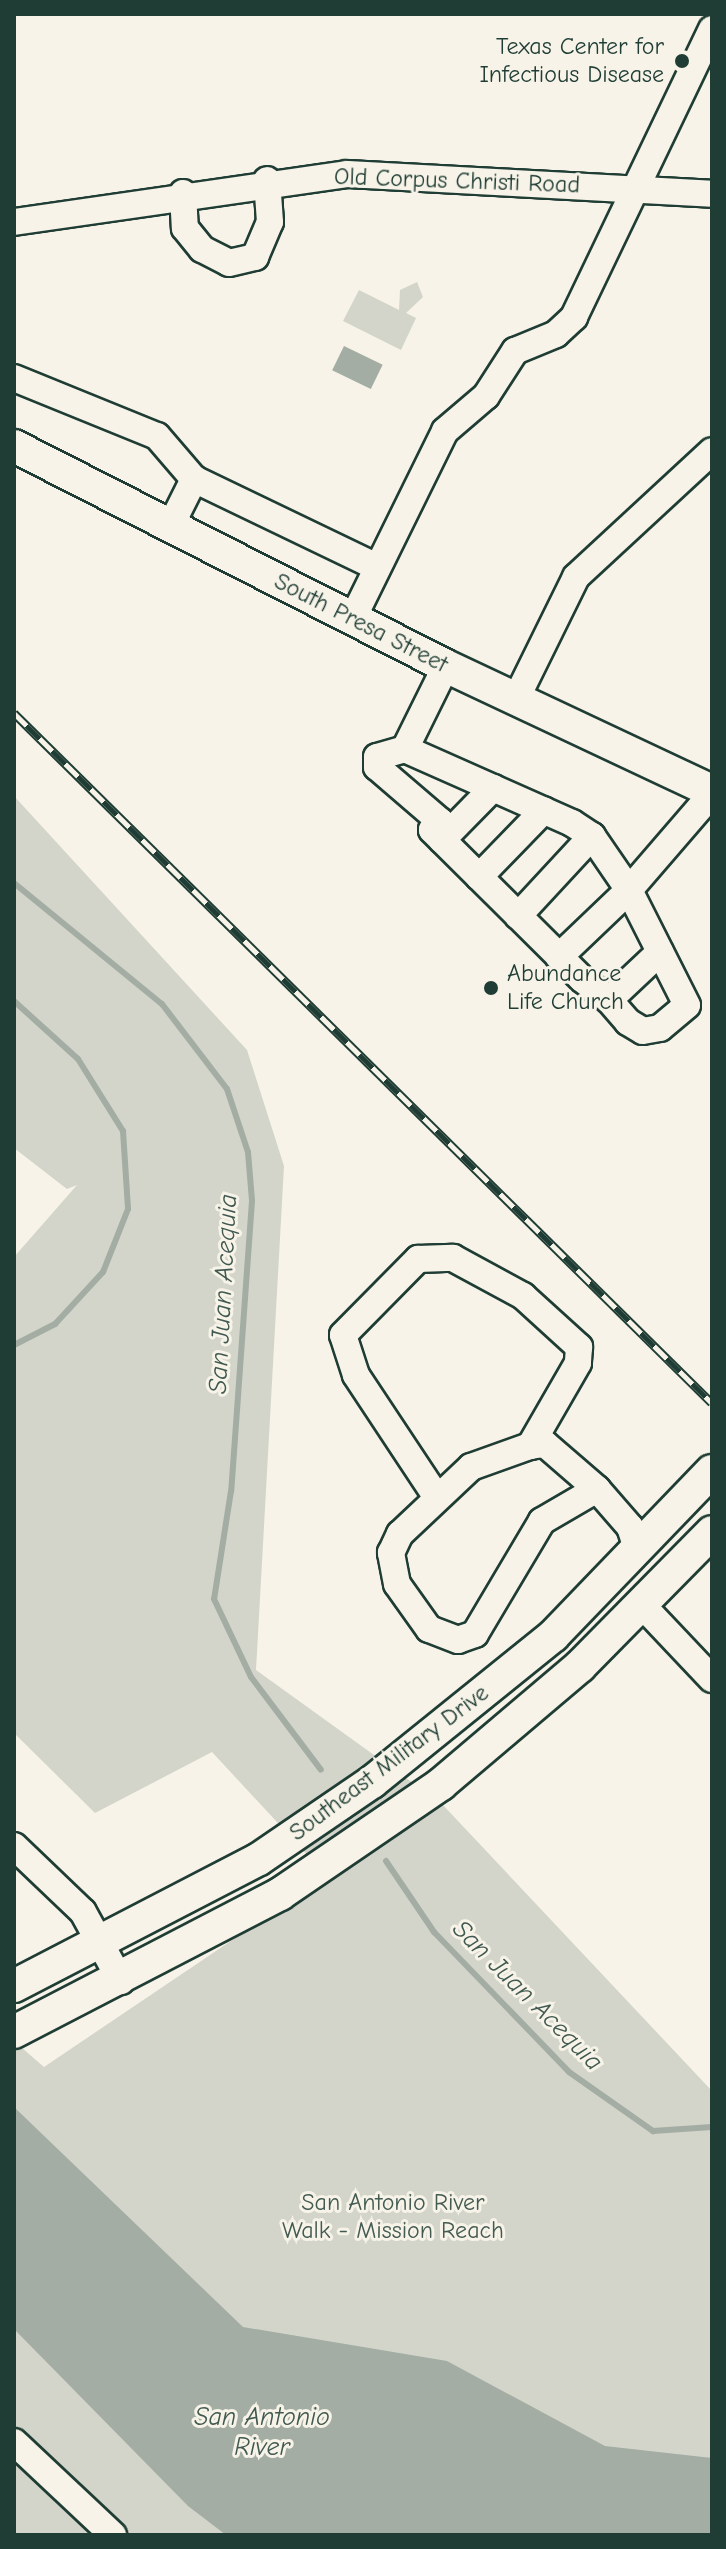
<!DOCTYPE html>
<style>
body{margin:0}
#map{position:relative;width:726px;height:2549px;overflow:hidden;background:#f7f3e8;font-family:"Comic Neue",sans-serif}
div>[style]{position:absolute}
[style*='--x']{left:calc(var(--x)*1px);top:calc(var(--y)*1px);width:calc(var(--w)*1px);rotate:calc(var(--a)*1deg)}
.green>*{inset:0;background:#d3d5ca}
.water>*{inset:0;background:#a4ada3;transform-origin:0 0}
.stream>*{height:6px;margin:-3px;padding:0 3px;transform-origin:3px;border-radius:3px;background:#a4ada3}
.roads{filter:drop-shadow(2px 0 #1f3d34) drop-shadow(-2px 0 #1f3d34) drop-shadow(0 2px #1f3d34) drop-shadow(0 -2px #1f3d34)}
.minor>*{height:26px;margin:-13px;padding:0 13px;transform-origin:13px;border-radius:13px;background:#f7f3e8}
.major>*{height:32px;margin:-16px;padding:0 16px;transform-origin:16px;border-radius:16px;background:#f7f3e8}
.rail>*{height:9px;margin-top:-4.5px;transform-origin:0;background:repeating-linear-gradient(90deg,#f7f3e8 0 18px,#1f3d34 0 36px);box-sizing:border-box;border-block:2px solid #1f3d34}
.dots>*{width:22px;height:22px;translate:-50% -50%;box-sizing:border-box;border:4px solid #f7f3e8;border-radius:50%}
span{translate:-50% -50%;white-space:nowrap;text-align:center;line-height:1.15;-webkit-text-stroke:6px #f7f3e8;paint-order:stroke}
.poi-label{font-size:24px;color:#1f3d34}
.right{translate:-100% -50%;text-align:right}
.left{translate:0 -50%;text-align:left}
.street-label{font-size:24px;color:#1f3d34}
.park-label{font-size:24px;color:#435b52}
.water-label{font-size:26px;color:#405950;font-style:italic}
.frame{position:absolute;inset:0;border:16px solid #1f3d34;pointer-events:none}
</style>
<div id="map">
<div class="green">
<i style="clip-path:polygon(417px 282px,423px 297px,406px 313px,416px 318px,401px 350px,343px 321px,359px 290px,399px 310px,400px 290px)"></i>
<i style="clip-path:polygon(14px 796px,247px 1050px,284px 1166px,256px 1670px,442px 1804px,712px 2091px,712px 2535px,14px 2535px,14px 2041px,44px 2067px,327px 1876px,212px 1752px,95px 1813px,14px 1733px,14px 1257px,77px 1185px,67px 1189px,14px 1148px)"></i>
</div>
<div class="water">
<i style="left:344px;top:346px;width:43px;height:27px;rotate:26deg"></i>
<i style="clip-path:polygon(14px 2107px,243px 2327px,447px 2361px,605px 2446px,712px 2458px,712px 2535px,226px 2535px,188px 2506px,14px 2329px)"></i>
</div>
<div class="stream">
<i style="--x:14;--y:883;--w:191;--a:39.3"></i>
<i style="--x:162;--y:1004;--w:107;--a:52.6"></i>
<i style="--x:227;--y:1089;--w:66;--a:71.6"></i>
<i style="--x:248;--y:1152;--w:49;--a:85.3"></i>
<i style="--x:252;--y:1201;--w:291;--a:94.1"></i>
<i style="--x:231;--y:1491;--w:109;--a:98.9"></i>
<i style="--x:214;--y:1599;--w:86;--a:64.6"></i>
<i style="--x:251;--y:1677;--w:116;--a:53"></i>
<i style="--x:14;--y:1001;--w:86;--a:42.2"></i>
<i style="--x:78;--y:1059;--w:85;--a:58"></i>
<i style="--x:123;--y:1131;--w:78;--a:86.3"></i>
<i style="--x:128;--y:1209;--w:68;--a:111.6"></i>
<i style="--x:103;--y:1272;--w:71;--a:132.7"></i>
<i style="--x:55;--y:1324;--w:46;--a:152.9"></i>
<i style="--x:386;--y:1861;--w:86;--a:55.9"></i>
<i style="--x:434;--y:1932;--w:194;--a:46"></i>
<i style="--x:569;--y:2072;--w:103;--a:35.1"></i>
<i style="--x:653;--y:2131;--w:59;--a:-3.9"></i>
</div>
<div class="roads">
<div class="minor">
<i style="--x:183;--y:193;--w:35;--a:87"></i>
<i style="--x:185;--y:228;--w:27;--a:51"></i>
<i style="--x:202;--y:249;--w:30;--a:27"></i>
<i style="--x:229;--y:263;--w:27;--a:-13"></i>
<i style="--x:255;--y:257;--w:38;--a:-67"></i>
<i style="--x:270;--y:222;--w:42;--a:-94.1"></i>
<i style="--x:14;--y:222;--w:336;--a:-8.2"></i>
<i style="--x:347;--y:174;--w:366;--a:3.1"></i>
<i style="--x:14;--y:378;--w:154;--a:22.1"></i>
<i style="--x:157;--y:436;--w:57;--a:49.3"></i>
<i style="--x:194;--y:479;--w:203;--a:25.7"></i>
<i style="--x:170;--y:527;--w:54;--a:-63.4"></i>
<i style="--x:353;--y:618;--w:208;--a:-63.8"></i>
<i style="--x:445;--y:431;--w:54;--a:-40.5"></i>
<i style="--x:486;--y:396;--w:54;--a:-57.2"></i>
<i style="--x:515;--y:351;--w:44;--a:-22.5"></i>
<i style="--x:556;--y:334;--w:25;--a:-43"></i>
<i style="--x:574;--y:317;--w:319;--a:-64.4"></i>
<i style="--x:446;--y:666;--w:93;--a:116.3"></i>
<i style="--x:405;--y:749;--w:183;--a:23.9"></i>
<i style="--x:572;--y:823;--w:24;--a:33"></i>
<i style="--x:592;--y:836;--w:65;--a:55.6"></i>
<i style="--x:629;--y:890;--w:127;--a:-49.2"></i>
<i style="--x:516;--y:699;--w:136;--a:-63.8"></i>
<i style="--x:576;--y:577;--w:185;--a:-42.8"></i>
<i style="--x:405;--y:749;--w:29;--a:164"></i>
<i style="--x:377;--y:757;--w:10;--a:90"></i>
<i style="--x:377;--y:767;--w:83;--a:40.6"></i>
<i style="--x:440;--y:821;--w:12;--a:132"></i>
<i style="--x:432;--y:830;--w:211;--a:44.8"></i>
<i style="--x:582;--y:979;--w:34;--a:38"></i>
<i style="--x:609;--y:1000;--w:29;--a:49"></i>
<i style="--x:628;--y:1022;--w:17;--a:31"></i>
<i style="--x:643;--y:1031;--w:17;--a:-10"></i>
<i style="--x:660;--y:1028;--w:35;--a:-40"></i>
<i style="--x:687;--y:1005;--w:129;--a:-116.8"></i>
<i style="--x:629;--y:890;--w:97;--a:136.3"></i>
<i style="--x:442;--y:840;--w:73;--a:-45.6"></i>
<i style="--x:479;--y:877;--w:93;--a:-45.9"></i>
<i style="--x:518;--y:916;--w:109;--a:-47.2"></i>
<i style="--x:609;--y:1000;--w:70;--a:-43.3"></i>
<i style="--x:597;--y:1489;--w:64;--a:149.8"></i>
<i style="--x:542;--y:1521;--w:131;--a:120.7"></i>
<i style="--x:475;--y:1634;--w:18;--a:161"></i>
<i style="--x:458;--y:1640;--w:31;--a:-159"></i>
<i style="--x:429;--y:1629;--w:55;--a:-125.4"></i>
<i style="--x:397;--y:1584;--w:32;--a:-101"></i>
<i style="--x:391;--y:1553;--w:21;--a:-65"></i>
<i style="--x:400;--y:1534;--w:98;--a:-43.3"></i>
<i style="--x:471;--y:1467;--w:63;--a:-19.6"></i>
<i style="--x:530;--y:1446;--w:15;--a:-8"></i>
<i style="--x:545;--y:1444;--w:69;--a:40.9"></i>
<i style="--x:597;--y:1489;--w:50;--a:49"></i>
<i style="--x:630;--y:1527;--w:25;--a:72"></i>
<i style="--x:436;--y:1496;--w:145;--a:-123.5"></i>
<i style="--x:356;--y:1375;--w:42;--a:-108"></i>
<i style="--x:343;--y:1335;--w:107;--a:-45.4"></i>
<i style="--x:418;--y:1259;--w:35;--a:-2"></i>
<i style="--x:453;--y:1258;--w:80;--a:28.5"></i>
<i style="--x:523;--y:1296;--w:76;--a:42.3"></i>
<i style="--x:579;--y:1347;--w:16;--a:94"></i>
<i style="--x:578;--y:1363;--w:96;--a:120"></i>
<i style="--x:641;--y:1604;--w:103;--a:46.6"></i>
<i style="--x:14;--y:1846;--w:95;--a:43.7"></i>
<i style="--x:83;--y:1912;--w:79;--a:61.2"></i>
<i style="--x:14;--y:2442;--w:136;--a:43.2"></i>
</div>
<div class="major">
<i style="--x:14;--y:446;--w:485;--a:27"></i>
<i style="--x:446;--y:666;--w:294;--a:25.2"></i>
<i style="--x:14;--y:1986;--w:276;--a:-27.4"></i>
<i style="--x:259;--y:1859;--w:137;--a:-34.3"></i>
<i style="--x:372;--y:1782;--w:233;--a:-38.9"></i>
<i style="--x:553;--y:1636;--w:229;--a:-46.1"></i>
<i style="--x:14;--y:2032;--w:300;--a:-27.4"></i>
<i style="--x:280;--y:1894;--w:195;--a:-34.3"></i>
<i style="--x:441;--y:1784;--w:182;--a:-40.3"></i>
<i style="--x:580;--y:1666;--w:188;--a:-45.4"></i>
</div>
</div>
<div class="rail">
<i style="--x:14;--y:713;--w:981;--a:44.67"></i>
</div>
<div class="dots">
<i style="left:682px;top:61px;background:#1f3d34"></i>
<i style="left:491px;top:988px;background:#1f3d34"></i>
</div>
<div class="poi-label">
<span class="right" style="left:664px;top:61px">Texas Center for<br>Infectious Disease</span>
<span class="left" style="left:507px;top:988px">Abundance<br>Life Church</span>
</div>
<div class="street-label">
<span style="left:457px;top:181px;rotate:2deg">Old Corpus Christi Road</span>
<span style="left:361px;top:623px;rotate:27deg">South Presa Street</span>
<span style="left:389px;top:1763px;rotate:-37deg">Southeast Military Drive</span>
</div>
<div class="park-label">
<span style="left:393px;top:2217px">San Antonio River<br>Walk - Mission Reach</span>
</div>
<div class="water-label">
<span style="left:224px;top:1294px;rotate:-87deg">San Juan Acequia</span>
<span style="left:527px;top:1996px;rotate:45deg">San Juan Acequia</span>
<span style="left:262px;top:2433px">San Antonio<br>River</span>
</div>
<div class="frame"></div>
</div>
